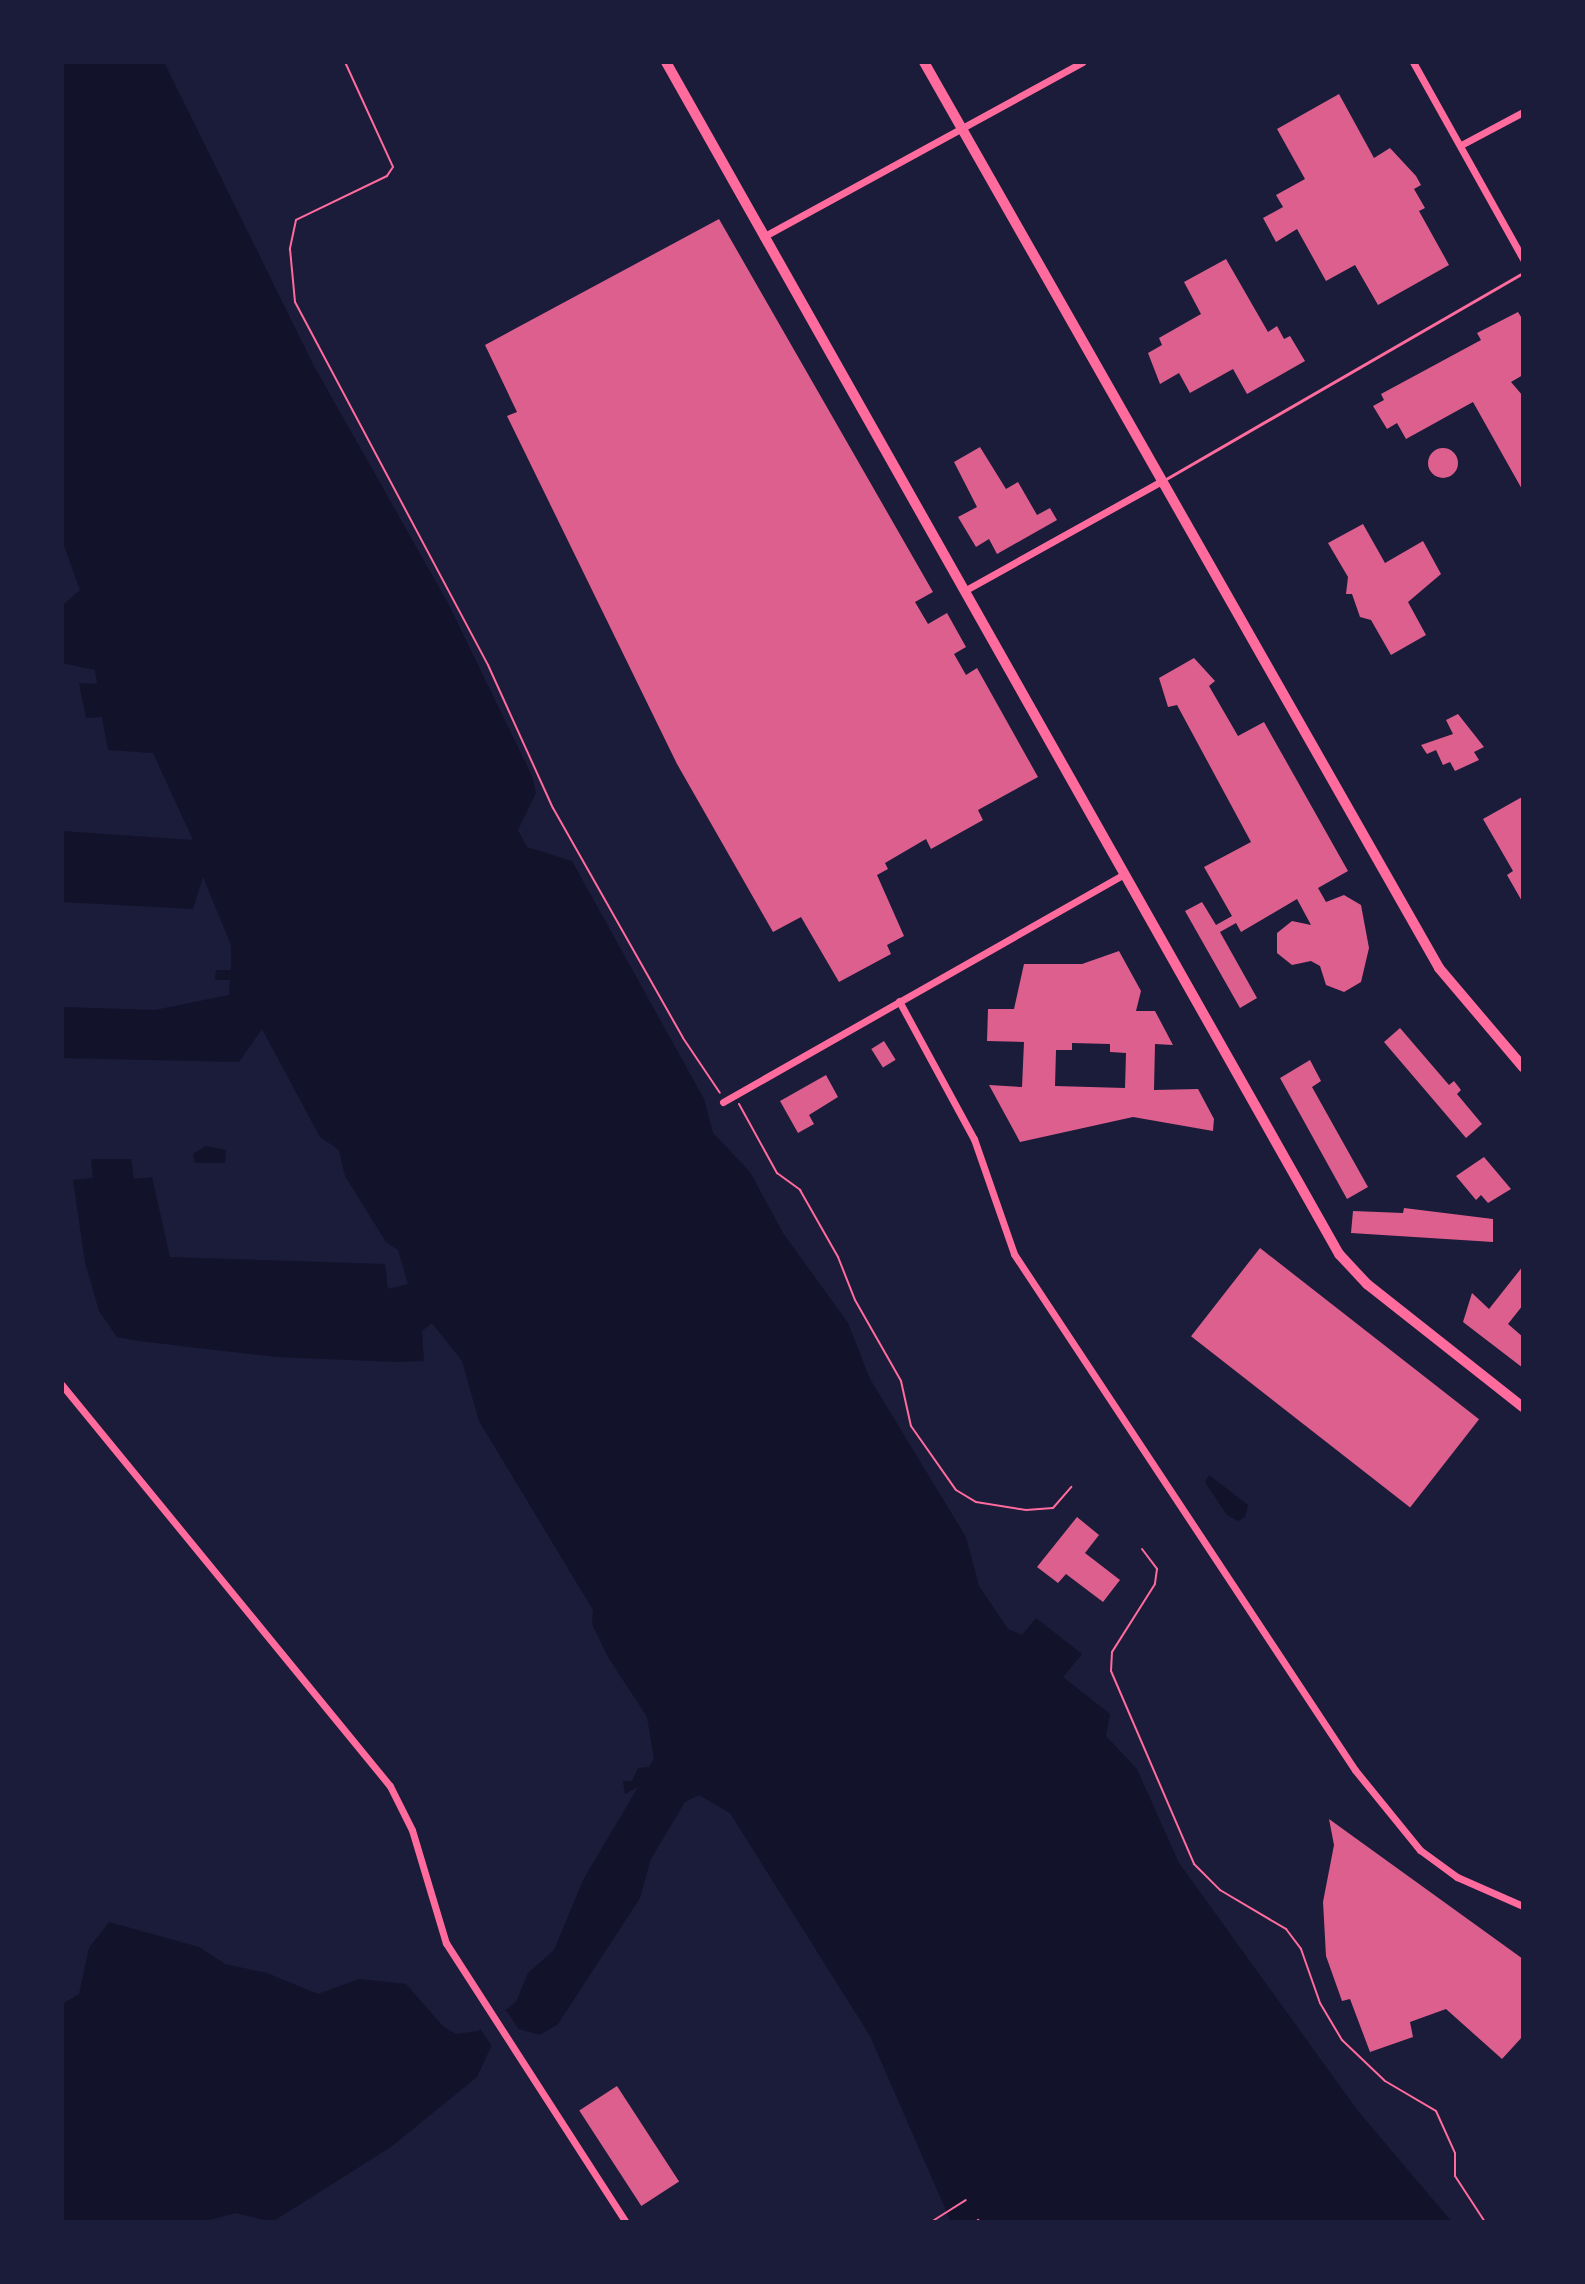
<!DOCTYPE html>
<style>
body{margin:0}
#map{position:relative;width:1585px;height:2284px;overflow:hidden;background:#1b1b3a;font-family:"Golos Text",sans-serif}
div>[style]{position:absolute}
[style*='--x']{left:calc(var(--x)*1px);top:calc(var(--y)*1px);width:calc(var(--w)*1px);rotate:calc(var(--a)*1deg)}
.water>*{inset:0;background:#12122b}
.pier>*{inset:0;background:#1b1b3a;transform-origin:0 0}
.building>*{inset:0;background:#dd5f8e;transform-origin:0 0}
.round{border-radius:50%}
.path>*{height:2px;margin:-1px;padding:0 1px;transform-origin:1px;border-radius:1px;background:#ff6b9d}
.service>*{height:3px;margin:-1.5px;padding:0 1.5px;transform-origin:1.5px;border-radius:1.5px;background:#ff6b9d}
.minor>*{height:7px;margin:-3.5px;padding:0 3.5px;transform-origin:3.5px;border-radius:3.5px;background:#ff6b9d}
.secondary>*{height:10px;margin:-5px;padding:0 5px;transform-origin:5px;border-radius:5px;background:#ff6b9d}
span{translate:-50% -50%;white-space:nowrap;text-align:center;line-height:1.15;-webkit-text-stroke:8px #1b1b3a;paint-order:stroke}
.frame{position:absolute;inset:0;border:64px solid #1b1b3a;pointer-events:none}
</style>
<div id="map">
<div class="water">
<i style="clip-path:polygon(62px 62px,164px 62px,314px 366px,448px 603px,532px 776px,536px 793px,518px 830px,527px 847px,572px 861px,704px 1099px,713px 1133px,750px 1172px,783px 1233px,848px 1323px,870px 1379px,966px 1537px,979px 1586px,1008px 1629px,1022px 1635px,1036px 1618px,1082px 1654px,1063px 1677px,1110px 1714px,1106px 1736px,1137px 1769px,1179px 1863px,1358px 2111px,1452px 2222px,951px 2222px,870px 2036px,730px 1813px,699px 1795px,685px 1802px,651px 1859px,640px 1898px,558px 2024px,540px 2035px,519px 2029px,491px 2047px,477px 2077px,391px 2147px,272px 2222px,236px 2213px,202px 2222px,62px 2222px,62px 2004px,79px 1994px,89px 1948px,109px 1922px,199px 1947px,225px 1964px,267px 1973px,318px 1994px,359px 1979px,406px 1984px,443px 2026px,456px 2034px,478px 2031px,516px 2002px,528px 1973px,554px 1950px,583px 1880px,638px 1787px,625px 1794px,623px 1781px,632px 1781px,638px 1768px,649px 1767px,654px 1759px,647px 1717px,608px 1657px,592px 1624px,593px 1610px,479px 1421px,462px 1361px,432px 1323px,422px 1331px,424px 1361px,399px 1362px,276px 1357px,139px 1341px,117px 1337px,99px 1311px,85px 1262px,73px 1180px,93px 1178px,91px 1159px,131px 1159px,134px 1179px,152px 1177px,170px 1257px,385px 1264px,388px 1289px,408px 1284px,398px 1250px,386px 1242px,345px 1176px,339px 1150px,320px 1137px,262px 1029px,239px 1062px,62px 1058px,62px 1007px,155px 1010px,229px 995px,230px 980px,215px 980px,216px 970px,231px 970px,231px 945px,203px 877px,193px 909px,62px 902px,62px 831px,193px 840px,153px 753px,108px 750px,102px 717px,86px 718px,79px 683px,97px 684px,95px 670px,62px 663px,62px 606px,80px 590px,62px 540px)"></i>
<i style="clip-path:polygon(206px 1146px,226px 1150px,225px 1163px,195px 1163px,193px 1154px)"></i>
<i style="clip-path:polygon(1209px 1475px,1248px 1505px,1245px 1517px,1238px 1521px,1227px 1515px,1205px 1482px)"></i>
</div>
<div class="pier">
<i style="left:506px;top:2010px;width:23px;height:32px;rotate:56deg"></i>
</div>
<div class="building">
<i style="clip-path:polygon(1339px 94px,1374px 158px,1390px 148px,1416px 176px,1421px 185px,1414px 189px,1425px 208px,1419px 211px,1449px 265px,1378px 305px,1355px 265px,1326px 281px,1297px 229px,1276px 242px,1263px 218px,1283px 207px,1276px 195px,1305px 179px,1277px 129px)"></i>
<i style="clip-path:polygon(719px 219px,933px 592px,915px 602px,928px 624px,947px 613px,966px 647px,954px 654px,966px 675px,977px 668px,1038px 777px,978px 810px,983px 820px,931px 849px,926px 839px,885px 863px,888px 869px,877px 875px,904px 936px,887px 945px,891px 954px,839px 982px,801px 917px,773px 932px,677px 764px,507px 416px,517px 412px,485px 345px)"></i>
<i style="clip-path:polygon(1226px 259px,1268px 332px,1277px 326px,1284px 339px,1290px 336px,1305px 361px,1247px 394px,1233px 369px,1190px 393px,1179px 373px,1160px 384px,1148px 353px,1162px 345px,1159px 338px,1201px 314px,1184px 282px)"></i>
<i style="clip-path:polygon(1518px 312px,1523px 320px,1523px 375px,1511px 382px,1523px 396px,1523px 491px,1473px 402px,1406px 439px,1397px 423px,1387px 429px,1373px 406px,1384px 400px,1381px 394px,1481px 340px,1477px 333px)"></i>
<i style="clip-path:polygon(980px 447px,1006px 489px,1018px 482px,1037px 515px,1050px 508px,1057px 520px,997px 554px,989px 539px,976px 547px,958px 517px,977px 507px,954px 462px)"></i>
<i class="round" style="left:1428px;top:448px;width:30px;height:30px"></i>
<i style="clip-path:polygon(1363px 524px,1385px 563px,1423px 541px,1441px 574px,1408px 602px,1426px 635px,1391px 655px,1371px 620px,1360px 617px,1352px 594px,1346px 594px,1348px 577px,1328px 543px)"></i>
<i style="clip-path:polygon(1194px 658px,1215px 681px,1209px 686px,1238px 736px,1264px 722px,1348px 871px,1318px 888px,1326px 902px,1344px 895px,1361px 905px,1369px 948px,1361px 982px,1344px 992px,1326px 985px,1320px 966px,1311px 961px,1292px 965px,1277px 953px,1277px 933px,1292px 921px,1311px 925px,1297px 899px,1241px 932px,1236px 923px,1220px 932px,1257px 998px,1240px 1008px,1185px 911px,1202px 902px,1216px 925px,1232px 916px,1204px 867px,1251px 842px,1177px 705px,1168px 707px,1159px 678px)"></i>
<i style="clip-path:polygon(1458px 714px,1484px 747px,1474px 752px,1479px 760px,1455px 771px,1450px 762px,1443px 765px,1436px 750px,1427px 754px,1421px 745px,1453px 734px,1446px 720px)"></i>
<i style="clip-path:polygon(1522px 797px,1523px 799px,1523px 903px,1507px 875px,1513px 871px,1483px 819px)"></i>
<i style="clip-path:polygon(evenodd,1119px 951px,1141px 991px,1136px 1011px,1155px 1011px,1173px 1045px,1155px 1044px,1154px 1090px,1198px 1089px,1214px 1119px,1213px 1131px,1133px 1117px,1020px 1142px,989px 1085px,1022px 1087px,1024px 1042px,987px 1041px,988px 1009px,1014px 1009px,1024px 964px,1082px 964px,1119px 951px,1072px 1043px,1110px 1044px,1110px 1052px,1126px 1053px,1125px 1088px,1055px 1086px,1056px 1050px,1072px 1050px,1072px 1043px)"></i>
<i style="clip-path:polygon(1400px 1028px,1449px 1085px,1454px 1081px,1461px 1090px,1457px 1094px,1482px 1124px,1466px 1138px,1384px 1042px)"></i>
<i style="left:884px;top:1041px;width:22px;height:15px;rotate:58deg"></i>
<i style="clip-path:polygon(1310px 1060px,1321px 1081px,1312px 1087px,1368px 1187px,1347px 1199px,1280px 1078px)"></i>
<i style="clip-path:polygon(826px 1075px,838px 1097px,809px 1115px,814px 1124px,798px 1133px,780px 1101px)"></i>
<i style="clip-path:polygon(1484px 1157px,1511px 1189px,1488px 1203px,1481px 1195px,1476px 1200px,1456px 1176px)"></i>
<i style="clip-path:polygon(1404px 1208px,1493px 1219px,1493px 1242px,1351px 1233px,1353px 1211px,1403px 1213px)"></i>
<i style="left:1260px;top:1248px;width:278px;height:112px;rotate:38deg"></i>
<i style="clip-path:polygon(1523px 1266px,1523px 1305px,1508px 1324px,1523px 1337px,1523px 1368px,1463px 1322px,1472px 1293px,1489px 1309px)"></i>
<i style="clip-path:polygon(1077px 1517px,1099px 1535px,1085px 1553px,1120px 1580px,1103px 1602px,1066px 1574px,1058px 1583px,1037px 1567px)"></i>
<i style="clip-path:polygon(1329px 1819px,1523px 1959px,1523px 2036px,1502px 2059px,1446px 2009px,1410px 2022px,1413px 2037px,1370px 2052px,1350px 1999px,1342px 2001px,1326px 1956px,1323px 1902px,1334px 1845px)"></i>
<i style="left:617px;top:2086px;width:114px;height:45px;rotate:57deg"></i>
</div>
<div class="path">
<i style="--x:345;--y:62;--w:115;--a:65.4"></i>
<i style="--x:393;--y:167;--w:11;--a:124"></i>
<i style="--x:387;--y:176;--w:101;--a:154.2"></i>
<i style="--x:296;--y:220;--w:30;--a:102"></i>
<i style="--x:290;--y:249;--w:53;--a:84.6"></i>
<i style="--x:295;--y:302;--w:411;--a:62"></i>
<i style="--x:488;--y:665;--w:157;--a:65.6"></i>
<i style="--x:553;--y:808;--w:264;--a:60.5"></i>
<i style="--x:683;--y:1038;--w:66;--a:56.1"></i>
<i style="--x:739;--y:1104;--w:79;--a:61.2"></i>
<i style="--x:777;--y:1173;--w:29;--a:36"></i>
<i style="--x:800;--y:1190;--w:77;--a:60.4"></i>
<i style="--x:838;--y:1257;--w:46;--a:68.4"></i>
<i style="--x:855;--y:1300;--w:93;--a:60.4"></i>
<i style="--x:901;--y:1381;--w:46;--a:77.5"></i>
<i style="--x:911;--y:1426;--w:78;--a:54.9"></i>
<i style="--x:956;--y:1490;--w:23;--a:31"></i>
<i style="--x:976;--y:1502;--w:51;--a:9.1"></i>
<i style="--x:1026;--y:1510;--w:27;--a:-4"></i>
<i style="--x:1053;--y:1508;--w:28;--a:-49"></i>
<i style="--x:1142;--y:1549;--w:25;--a:53"></i>
<i style="--x:1157;--y:1569;--w:15;--a:98"></i>
<i style="--x:1155;--y:1584;--w:80;--a:122.3"></i>
<i style="--x:1112;--y:1652;--w:19;--a:93"></i>
<i style="--x:1111;--y:1671;--w:210;--a:66.7"></i>
<i style="--x:1194;--y:1864;--w:37;--a:45"></i>
<i style="--x:1220;--y:1890;--w:77;--a:30.6"></i>
<i style="--x:1286;--y:1929;--w:25;--a:53"></i>
<i style="--x:1301;--y:1949;--w:57;--a:70.6"></i>
<i style="--x:1320;--y:2003;--w:43;--a:59.3"></i>
<i style="--x:1342;--y:2040;--w:59;--a:43.6"></i>
<i style="--x:1385;--y:2081;--w:59;--a:30.5"></i>
<i style="--x:1436;--y:2111;--w:46;--a:65.7"></i>
<i style="--x:1455;--y:2153;--w:23;--a:90"></i>
<i style="--x:1455;--y:2176;--w:55;--a:56.9"></i>
<i style="--x:931;--y:2222;--w:41;--a:-32.2"></i>
<i style="--x:975;--y:2222;--w:4;--a:-34"></i>
</div>
<div class="service">
<i style="--x:1166;--y:479;--w:412;--a:-30"></i>
</div>
<div class="minor">
<i style="--x:1413;--y:62;--w:226;--a:60.8"></i>
<i style="--x:1461;--y:145;--w:70;--a:-28"></i>
<i style="--x:763;--y:237;--w:364;--a:-28.7"></i>
<i style="--x:964;--y:591;--w:227;--a:-29.1"></i>
<i style="--x:899;--y:1001;--w:157;--a:61.5"></i>
<i style="--x:974;--y:1139;--w:122;--a:70.8"></i>
<i style="--x:1014;--y:1254;--w:618;--a:56.54"></i>
<i style="--x:1355;--y:1770;--w:103;--a:50.9"></i>
<i style="--x:1420;--y:1850;--w:46;--a:36.1"></i>
<i style="--x:1457;--y:1877;--w:72;--a:23.7"></i>
<i style="--x:723;--y:1102;--w:459;--a:-29.6"></i>
<i style="--x:62;--y:1385;--w:518;--a:50.72"></i>
<i style="--x:390;--y:1786;--w:49;--a:63.4"></i>
<i style="--x:412;--y:1830;--w:118;--a:73.3"></i>
<i style="--x:446;--y:1943;--w:332;--a:57.2"></i>
</div>
<div class="secondary">
<i style="--x:666;--y:62;--w:1369;--a:60.55"></i>
<i style="--x:1339;--y:1254;--w:41;--a:47"></i>
<i style="--x:1367;--y:1284;--w:199;--a:38.3"></i>
<i style="--x:924;--y:62;--w:1042;--a:60.38"></i>
<i style="--x:1439;--y:968;--w:130;--a:49.7"></i>
</div>
<div class="frame"></div>
</div>
